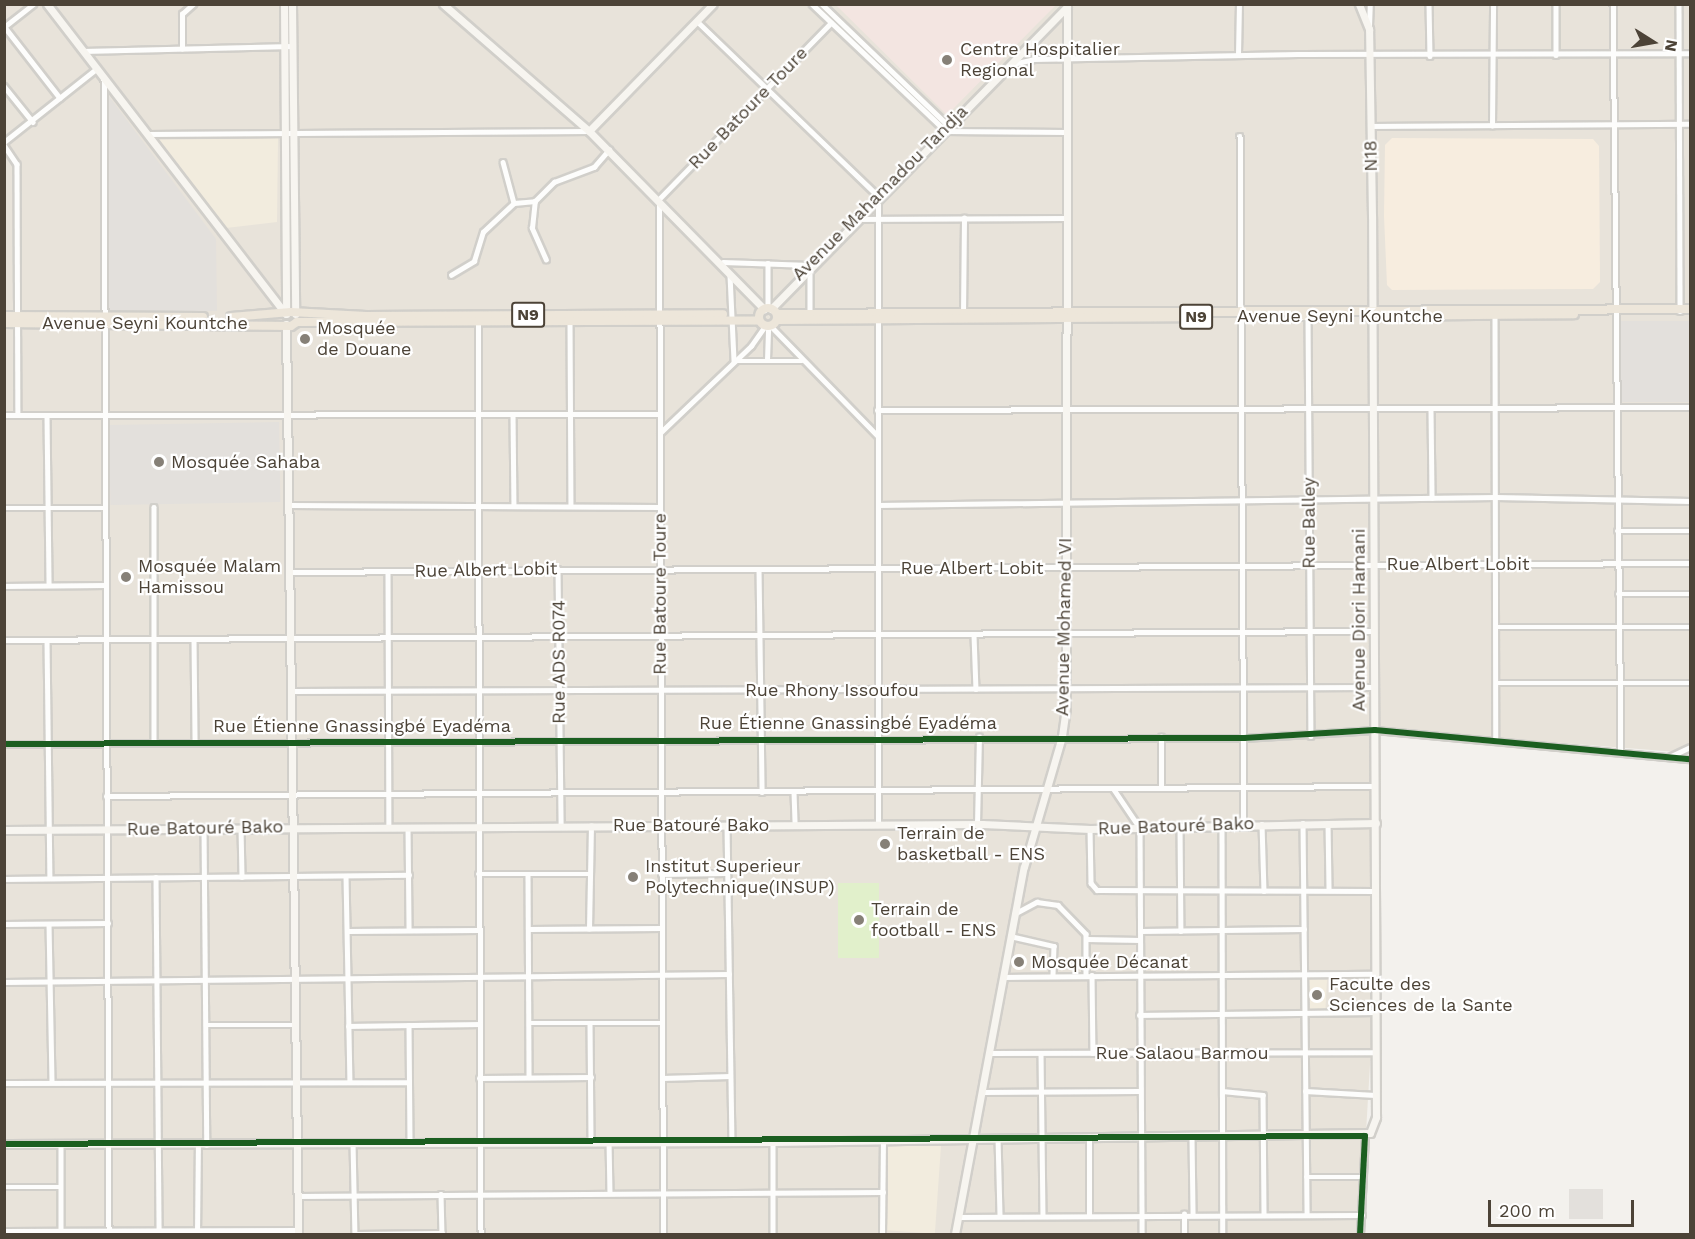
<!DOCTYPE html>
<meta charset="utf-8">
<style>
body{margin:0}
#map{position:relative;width:1695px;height:1239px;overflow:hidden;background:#f3f1ed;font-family:"Work Sans",sans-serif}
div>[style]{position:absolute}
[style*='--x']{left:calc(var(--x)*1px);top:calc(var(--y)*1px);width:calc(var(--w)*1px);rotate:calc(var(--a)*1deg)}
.residential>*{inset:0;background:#e8e3da}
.commercial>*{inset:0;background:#f7eddf}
.education>*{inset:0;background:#f2ecde;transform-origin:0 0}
.medical>*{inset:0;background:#f3e5e1}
.green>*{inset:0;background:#e1f0cb;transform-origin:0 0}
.parking>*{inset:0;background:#e3e0dc;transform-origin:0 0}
.roads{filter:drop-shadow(2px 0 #d1cfca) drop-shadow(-2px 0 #d1cfca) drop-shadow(0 2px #d1cfca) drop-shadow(0 -2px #d1cfca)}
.street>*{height:4.5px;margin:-2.25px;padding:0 2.25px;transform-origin:2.25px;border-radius:2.25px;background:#fdfdfc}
.secondary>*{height:7px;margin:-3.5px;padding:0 3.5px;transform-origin:3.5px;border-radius:3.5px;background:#f7f5f0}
.highway>*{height:8px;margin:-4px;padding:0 4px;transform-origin:4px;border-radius:4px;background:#ede6da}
.highway>.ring{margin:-4px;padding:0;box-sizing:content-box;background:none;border:8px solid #ede6da;border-radius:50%}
.cycleway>*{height:6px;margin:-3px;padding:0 3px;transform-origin:3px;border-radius:3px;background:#1b5e20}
.dots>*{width:16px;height:16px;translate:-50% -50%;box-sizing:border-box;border:3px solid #fff;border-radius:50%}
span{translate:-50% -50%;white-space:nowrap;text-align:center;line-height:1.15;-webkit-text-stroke:4.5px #fff;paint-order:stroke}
.shield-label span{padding:2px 4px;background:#fff;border:2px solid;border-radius:4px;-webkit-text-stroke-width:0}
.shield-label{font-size:16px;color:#4c4337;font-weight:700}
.poi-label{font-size:18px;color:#4c4337}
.left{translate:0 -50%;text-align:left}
.street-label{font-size:18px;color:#4c4337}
.frame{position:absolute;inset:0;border:6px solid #4c4337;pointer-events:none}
.north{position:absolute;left:1623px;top:12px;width:60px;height:60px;-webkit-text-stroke:4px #fff;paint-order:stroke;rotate:101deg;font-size:16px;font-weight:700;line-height:24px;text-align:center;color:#4c4337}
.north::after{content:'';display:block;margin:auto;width:21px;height:27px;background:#4c4337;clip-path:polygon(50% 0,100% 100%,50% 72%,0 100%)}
.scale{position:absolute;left:1488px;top:1200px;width:146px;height:27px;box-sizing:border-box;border:3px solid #4c4337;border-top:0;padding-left:8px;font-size:18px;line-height:21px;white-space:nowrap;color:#4c4337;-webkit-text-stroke:4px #fff;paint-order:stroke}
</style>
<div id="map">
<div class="residential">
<i style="clip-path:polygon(5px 5px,1690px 5px,1690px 753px,1373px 728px,1373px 1014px,1360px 1234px,5px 1234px)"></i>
</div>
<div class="commercial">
<i style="clip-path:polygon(1392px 138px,1593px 139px,1599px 146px,1600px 282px,1593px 289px,1392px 290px,1387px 285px,1384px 216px,1385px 145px)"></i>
</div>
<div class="education">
<i style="clip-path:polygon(278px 138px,277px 222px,226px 228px,159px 140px)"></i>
<i style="left:1308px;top:979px;width:19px;height:32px;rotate:3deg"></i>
<i style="left:941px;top:1146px;width:88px;height:53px;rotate:94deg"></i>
</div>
<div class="medical">
<i style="clip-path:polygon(836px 5px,1056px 5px,947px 115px)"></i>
</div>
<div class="green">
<i style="left:838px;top:883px;width:41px;height:75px"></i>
</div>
<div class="parking">
<i style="clip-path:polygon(108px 95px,216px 239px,217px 311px,109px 311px)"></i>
<i style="left:1690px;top:321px;width:81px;height:69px;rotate:90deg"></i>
<i style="left:279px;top:422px;width:80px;height:170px;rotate:89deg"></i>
<i style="left:1569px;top:1189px;width:34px;height:30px"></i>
</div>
<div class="roads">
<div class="street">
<i style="--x:812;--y:4;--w:185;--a:43.5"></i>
<i style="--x:946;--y:131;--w:120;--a:0.5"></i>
<i style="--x:822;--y:4;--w:179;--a:43.9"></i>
<i style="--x:1429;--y:4;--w:52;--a:88.9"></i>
<i style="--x:1556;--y:4;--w:51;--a:90"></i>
<i style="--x:1613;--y:4;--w:747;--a:89.39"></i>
<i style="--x:1679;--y:4;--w:307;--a:89.8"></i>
<i style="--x:697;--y:21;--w:252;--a:44"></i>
<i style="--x:878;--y:196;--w:628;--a:89.91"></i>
<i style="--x:4;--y:26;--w:91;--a:52.1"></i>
<i style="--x:4;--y:27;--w:37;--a:-38"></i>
<i style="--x:1369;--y:27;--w:23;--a:-88"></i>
<i style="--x:182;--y:49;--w:35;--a:-90"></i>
<i style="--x:182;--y:14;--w:15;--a:-42"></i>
<i style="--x:83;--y:51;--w:209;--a:-1.4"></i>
<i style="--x:1238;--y:55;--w:51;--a:-88.9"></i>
<i style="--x:1013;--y:64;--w:22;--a:-13"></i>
<i style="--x:1034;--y:59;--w:264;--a:-1.1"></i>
<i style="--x:1298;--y:54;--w:392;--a:-0.1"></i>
<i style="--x:104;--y:79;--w:1155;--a:89.75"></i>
<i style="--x:4;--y:86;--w:46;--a:51.1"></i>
<i style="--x:1371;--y:126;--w:319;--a:-0.4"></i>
<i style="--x:1492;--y:126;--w:122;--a:-89.5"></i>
<i style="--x:150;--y:134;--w:439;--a:-0.4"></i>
<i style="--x:1240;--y:136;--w:688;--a:89.67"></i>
<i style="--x:4;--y:142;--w:117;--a:-38.4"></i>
<i style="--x:4;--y:145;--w:23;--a:56"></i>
<i style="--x:17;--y:164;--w:251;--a:89.8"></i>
<i style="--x:503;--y:162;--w:42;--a:75"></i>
<i style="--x:514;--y:203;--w:21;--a:-5"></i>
<i style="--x:854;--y:219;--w:211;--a:-0.3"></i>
<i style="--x:546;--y:260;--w:35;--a:-114"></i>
<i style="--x:532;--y:228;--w:27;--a:-84"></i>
<i style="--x:535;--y:201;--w:27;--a:-45"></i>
<i style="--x:554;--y:182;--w:43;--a:-20.6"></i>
<i style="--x:594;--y:167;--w:23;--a:-49"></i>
<i style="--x:723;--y:262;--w:87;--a:2"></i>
<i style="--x:810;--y:265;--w:49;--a:90"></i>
<i style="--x:768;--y:263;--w:45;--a:90"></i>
<i style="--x:451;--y:275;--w:27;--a:-31"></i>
<i style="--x:474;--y:261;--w:30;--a:-73"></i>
<i style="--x:483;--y:232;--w:42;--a:-43.1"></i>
<i style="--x:730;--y:275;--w:86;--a:87.3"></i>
<i style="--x:734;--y:361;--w:68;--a:0"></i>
<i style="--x:963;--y:315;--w:97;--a:-89.4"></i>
<i style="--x:1495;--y:315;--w:426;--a:89.9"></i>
<i style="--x:1308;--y:316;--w:420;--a:89.6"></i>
<i style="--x:478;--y:319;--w:915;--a:89.81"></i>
<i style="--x:570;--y:321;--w:185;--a:89.7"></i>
<i style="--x:771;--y:326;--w:152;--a:45.8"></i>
<i style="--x:767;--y:360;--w:33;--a:-88"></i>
<i style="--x:877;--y:410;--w:813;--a:-0.21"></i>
<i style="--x:1431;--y:410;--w:88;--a:89.3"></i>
<i style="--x:513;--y:414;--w:92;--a:89.4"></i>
<i style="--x:4;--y:415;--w:656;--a:-0.09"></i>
<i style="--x:47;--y:416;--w:169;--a:89.3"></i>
<i style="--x:660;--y:433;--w:126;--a:-43.7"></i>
<i style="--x:751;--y:346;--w:24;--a:-55"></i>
<i style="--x:289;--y:505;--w:371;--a:0.3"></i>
<i style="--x:878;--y:505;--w:618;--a:-0.74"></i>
<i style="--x:1496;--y:497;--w:194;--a:1.2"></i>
<i style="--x:154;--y:507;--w:235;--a:90"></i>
<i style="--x:4;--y:508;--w:100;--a:0"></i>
<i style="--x:1617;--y:531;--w:73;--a:0"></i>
<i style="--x:558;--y:569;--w:257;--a:89.3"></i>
<i style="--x:759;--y:569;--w:223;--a:89.2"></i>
<i style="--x:388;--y:571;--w:255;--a:89.8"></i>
<i style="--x:289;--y:572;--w:1401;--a:-0.37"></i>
<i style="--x:4;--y:586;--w:100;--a:-0.6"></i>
<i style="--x:1618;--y:594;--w:72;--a:0"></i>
<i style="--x:1496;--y:627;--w:194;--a:0"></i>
<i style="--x:974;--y:635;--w:54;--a:87.9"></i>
<i style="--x:194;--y:639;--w:102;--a:89.4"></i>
<i style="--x:4;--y:640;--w:1370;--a:-0.38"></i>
<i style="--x:47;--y:640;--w:238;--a:89.3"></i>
<i style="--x:1496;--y:683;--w:194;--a:0"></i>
<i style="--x:291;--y:691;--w:1083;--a:-0.21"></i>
<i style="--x:4;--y:744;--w:1240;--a:-0.28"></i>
<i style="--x:1244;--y:738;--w:131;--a:-3.5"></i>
<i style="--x:1375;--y:730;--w:316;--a:5.3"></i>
<i style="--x:1669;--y:757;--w:23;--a:-25"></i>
<i style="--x:1113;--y:788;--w:48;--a:56"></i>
<i style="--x:1140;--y:828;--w:406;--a:89.7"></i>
<i style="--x:1161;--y:788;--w:51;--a:-90"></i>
<i style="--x:794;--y:792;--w:33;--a:88"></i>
<i style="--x:106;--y:796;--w:1269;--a:-0.45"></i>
<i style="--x:1303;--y:823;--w:390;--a:89.4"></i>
<i style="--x:1328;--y:823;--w:67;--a:89.1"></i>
<i style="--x:977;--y:824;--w:87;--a:-88.7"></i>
<i style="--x:1262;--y:824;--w:67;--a:88.3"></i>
<i style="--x:727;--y:825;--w:317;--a:89.1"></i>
<i style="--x:1222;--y:825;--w:409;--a:89.9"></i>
<i style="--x:1180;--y:826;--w:105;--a:89.5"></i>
<i style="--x:408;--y:827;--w:102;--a:89.4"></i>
<i style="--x:204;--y:828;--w:317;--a:89.5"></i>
<i style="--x:241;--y:828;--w:49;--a:88.8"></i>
<i style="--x:1090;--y:829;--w:54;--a:88.9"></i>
<i style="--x:1091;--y:883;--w:9;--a:49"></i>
<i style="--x:1097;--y:890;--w:279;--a:0.2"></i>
<i style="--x:478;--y:874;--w:112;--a:0"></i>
<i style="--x:528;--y:874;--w:203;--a:89.7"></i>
<i style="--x:661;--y:874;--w:65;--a:-0.9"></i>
<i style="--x:346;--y:876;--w:205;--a:88.9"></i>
<i style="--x:156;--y:877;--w:357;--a:89.5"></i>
<i style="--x:4;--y:879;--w:405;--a:-0.6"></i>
<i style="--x:1014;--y:914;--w:26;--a:-28"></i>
<i style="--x:1037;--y:902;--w:21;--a:8"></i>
<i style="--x:1058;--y:905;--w:40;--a:46"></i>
<i style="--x:1086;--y:934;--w:41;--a:90"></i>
<i style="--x:4;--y:924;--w:104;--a:-0.6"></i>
<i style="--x:49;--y:924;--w:158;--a:88.9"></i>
<i style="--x:529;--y:929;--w:132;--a:-0.4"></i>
<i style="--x:589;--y:929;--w:103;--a:-88.9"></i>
<i style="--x:347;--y:931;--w:132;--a:-0.4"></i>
<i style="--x:1140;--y:931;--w:164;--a:-0.7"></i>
<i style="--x:1010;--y:936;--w:45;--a:12.8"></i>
<i style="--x:1054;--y:946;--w:30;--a:92"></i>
<i style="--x:1087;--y:939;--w:53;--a:1.1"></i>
<i style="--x:1092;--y:975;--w:78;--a:89.3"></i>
<i style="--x:1003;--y:977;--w:372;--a:-0.5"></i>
<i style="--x:4;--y:982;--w:725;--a:-0.63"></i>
<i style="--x:1139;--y:1015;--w:236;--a:-0.7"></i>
<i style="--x:529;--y:1023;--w:132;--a:0"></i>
<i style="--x:590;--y:1023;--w:118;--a:89.5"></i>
<i style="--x:207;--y:1025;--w:88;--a:0"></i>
<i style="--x:409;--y:1025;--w:117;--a:89.5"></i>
<i style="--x:348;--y:1026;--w:131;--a:-0.9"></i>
<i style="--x:989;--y:1053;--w:386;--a:-0.1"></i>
<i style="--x:1041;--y:1053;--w:163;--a:89.3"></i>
<i style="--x:479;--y:1078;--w:112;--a:-0.5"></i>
<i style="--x:662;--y:1078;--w:68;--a:-1.7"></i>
<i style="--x:4;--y:1083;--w:405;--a:-0.1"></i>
<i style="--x:1222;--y:1091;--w:41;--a:5.6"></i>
<i style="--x:1263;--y:1095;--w:119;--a:89.5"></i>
<i style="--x:1305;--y:1091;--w:70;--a:3.3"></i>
<i style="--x:982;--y:1092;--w:157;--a:-0.4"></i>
<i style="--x:998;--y:1138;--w:78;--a:88.5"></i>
<i style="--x:1192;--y:1138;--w:76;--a:89.2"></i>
<i style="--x:609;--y:1141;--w:52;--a:88.9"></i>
<i style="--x:353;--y:1142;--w:92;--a:88.8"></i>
<i style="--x:773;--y:1142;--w:92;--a:90"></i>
<i style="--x:61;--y:1144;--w:90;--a:90"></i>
<i style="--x:1306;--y:1177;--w:57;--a:0"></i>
<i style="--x:4;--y:1187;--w:57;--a:0"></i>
<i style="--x:441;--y:1194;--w:40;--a:88.6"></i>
<i style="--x:297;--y:1196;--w:586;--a:-0.39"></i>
<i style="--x:1089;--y:1215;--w:78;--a:-90"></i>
<i style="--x:958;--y:1217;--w:404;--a:-0.3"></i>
<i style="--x:4;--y:1231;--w:294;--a:-0.2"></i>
<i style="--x:197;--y:1234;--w:89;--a:-89.4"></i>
<i style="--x:355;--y:1234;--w:87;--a:-0.7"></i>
<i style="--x:663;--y:1234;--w:1035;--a:-90.22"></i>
<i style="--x:659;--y:199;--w:246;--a:-45.7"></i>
<i style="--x:882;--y:1234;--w:94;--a:-89.4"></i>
<i style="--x:1184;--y:1234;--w:20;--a:-90"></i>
<i style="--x:1360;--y:1234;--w:98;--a:-87.1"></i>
</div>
<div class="secondary">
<i style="--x:47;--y:4;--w:391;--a:52.4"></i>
<i style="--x:284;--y:4;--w:310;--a:89.6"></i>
<i style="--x:292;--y:4;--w:310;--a:89.4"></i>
<i style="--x:443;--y:4;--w:194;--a:41"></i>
<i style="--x:589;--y:131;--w:250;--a:45.5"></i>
<i style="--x:589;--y:131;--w:177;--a:-45.7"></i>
<i style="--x:771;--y:309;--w:423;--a:-45.6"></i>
<i style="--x:286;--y:324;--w:910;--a:89.24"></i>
<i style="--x:4;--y:830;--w:978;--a:-0.35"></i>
<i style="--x:982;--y:824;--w:108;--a:2.7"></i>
<i style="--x:1090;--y:829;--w:286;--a:-1.2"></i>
<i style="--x:4;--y:1144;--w:769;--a:-0.15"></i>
<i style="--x:773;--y:1142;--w:597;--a:-0.86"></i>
<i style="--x:1370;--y:1133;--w:17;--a:-69"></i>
<i style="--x:1376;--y:1117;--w:901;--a:-90.25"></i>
<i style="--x:1372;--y:216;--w:187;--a:-90.9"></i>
<i style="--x:1369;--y:29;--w:27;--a:-112"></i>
<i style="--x:955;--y:1234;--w:373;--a:-79.4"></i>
<i style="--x:1024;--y:867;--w:136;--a:-73.8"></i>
<i style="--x:1062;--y:736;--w:29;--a:-82"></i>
<i style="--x:1066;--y:707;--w:700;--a:-89.92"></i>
</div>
<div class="highway">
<i class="ring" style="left:759px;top:308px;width:10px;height:10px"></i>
<i style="--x:777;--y:314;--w:913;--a:-0.31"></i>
<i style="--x:4;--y:316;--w:199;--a:0.3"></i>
<i style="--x:1296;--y:316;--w:38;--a:0"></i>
<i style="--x:1365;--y:316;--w:209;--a:-0.5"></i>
<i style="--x:231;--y:317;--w:60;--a:-4.8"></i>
<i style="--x:291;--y:312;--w:75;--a:3.1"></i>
<i style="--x:366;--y:316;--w:357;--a:-0.3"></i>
<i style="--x:777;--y:320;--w:404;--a:-0.4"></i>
<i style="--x:4;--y:323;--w:287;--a:0.6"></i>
<i style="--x:291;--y:326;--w:7;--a:-34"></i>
<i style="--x:297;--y:322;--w:462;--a:-0.2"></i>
</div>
</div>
<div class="cycleway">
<i style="--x:4;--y:744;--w:1240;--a:-0.28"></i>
<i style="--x:1244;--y:738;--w:131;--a:-3.5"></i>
<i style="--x:1375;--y:730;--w:316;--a:5.3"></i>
<i style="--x:4;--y:1144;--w:1361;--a:-0.34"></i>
<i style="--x:1365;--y:1136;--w:98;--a:92.9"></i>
</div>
<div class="dots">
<i style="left:947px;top:60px;background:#868077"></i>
<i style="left:305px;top:339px;background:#868077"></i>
<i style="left:159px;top:462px;background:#868077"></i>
<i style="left:126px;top:577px;background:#868077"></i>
<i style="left:885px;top:844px;background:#868077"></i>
<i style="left:633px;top:877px;background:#868077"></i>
<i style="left:859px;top:920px;background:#868077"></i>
<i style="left:1019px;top:962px;background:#868077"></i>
<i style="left:1317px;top:995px;background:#868077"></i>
</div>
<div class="shield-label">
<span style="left:528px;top:315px">N9</span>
<span style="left:1196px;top:317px">N9</span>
</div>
<div class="poi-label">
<span class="left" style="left:960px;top:60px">Centre Hospitalier<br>Regional</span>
<span class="left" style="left:317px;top:339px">Mosquée<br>de Douane</span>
<span class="left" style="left:171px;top:462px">Mosquée Sahaba</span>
<span class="left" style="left:138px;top:577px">Mosquée Malam<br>Hamissou</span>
<span class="left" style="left:897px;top:844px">Terrain de<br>basketball - ENS</span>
<span class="left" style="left:645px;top:877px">Institut Superieur<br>Polytechnique(INSUP)</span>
<span class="left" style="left:871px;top:920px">Terrain de<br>football - ENS</span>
<span class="left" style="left:1031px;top:962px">Mosquée Décanat</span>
<span class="left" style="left:1329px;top:995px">Faculte des<br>Sciences de la Sante</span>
</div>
<div class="street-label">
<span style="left:748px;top:108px;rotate:-46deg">Rue Batoure Toure</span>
<span style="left:1371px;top:156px;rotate:-91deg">N18</span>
<span style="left:880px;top:193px;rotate:-45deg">Avenue Mahamadou Tandja</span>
<span style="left:1340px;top:316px">Avenue Seyni Kountche</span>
<span style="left:145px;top:323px">Avenue Seyni Kountche</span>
<span style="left:1309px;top:523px;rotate:-90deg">Rue Balley</span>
<span style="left:1458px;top:564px">Rue Albert Lobit</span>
<span style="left:972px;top:568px">Rue Albert Lobit</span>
<span style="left:486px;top:570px;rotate:-1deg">Rue Albert Lobit</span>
<span style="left:660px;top:594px;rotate:-90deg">Rue Batoure Toure</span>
<span style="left:1359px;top:620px;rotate:-90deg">Avenue Diori Hamani</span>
<span style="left:1064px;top:627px;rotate:-89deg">Avenue Mohamed VI</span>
<span style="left:559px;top:662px;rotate:-90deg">Rue ADS R074</span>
<span style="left:832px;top:690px">Rue Rhony Issoufou</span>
<span style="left:848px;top:723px">Rue Étienne Gnassingbé Eyadéma</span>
<span style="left:362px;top:726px">Rue Étienne Gnassingbé Eyadéma</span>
<span style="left:691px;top:825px">Rue Batouré Bako</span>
<span style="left:1176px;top:826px;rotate:-2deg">Rue Batouré Bako</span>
<span style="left:205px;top:828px;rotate:-1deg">Rue Batouré Bako</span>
<span style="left:1182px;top:1053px">Rue Salaou Barmou</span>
</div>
<div class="frame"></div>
<div class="north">N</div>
<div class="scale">200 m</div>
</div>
